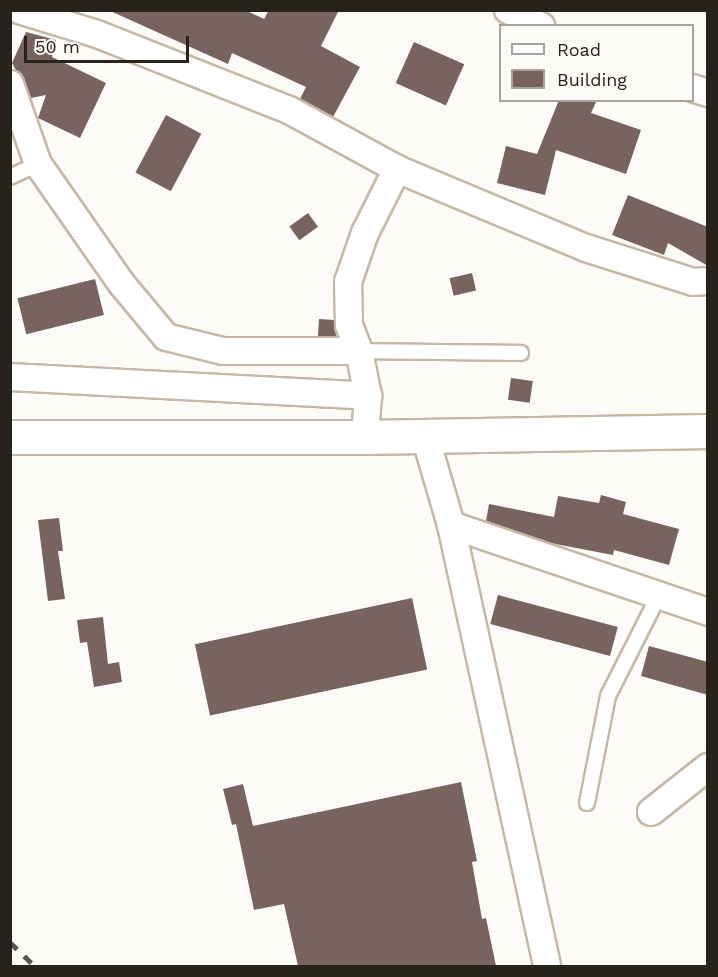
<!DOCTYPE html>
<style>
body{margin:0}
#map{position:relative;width:718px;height:977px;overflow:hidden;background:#fdfbf7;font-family:"Work Sans",sans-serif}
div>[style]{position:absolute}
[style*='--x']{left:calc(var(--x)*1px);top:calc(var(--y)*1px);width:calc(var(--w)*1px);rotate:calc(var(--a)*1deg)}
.building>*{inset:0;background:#78635f;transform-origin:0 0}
.roads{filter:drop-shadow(2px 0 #c5b8a7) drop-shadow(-2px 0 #c5b8a7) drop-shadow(0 2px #c5b8a7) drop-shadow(0 -2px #c5b8a7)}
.service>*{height:14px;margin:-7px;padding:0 7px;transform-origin:7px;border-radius:7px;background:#fff}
.minor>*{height:26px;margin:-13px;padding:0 13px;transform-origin:13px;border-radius:13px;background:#fff}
.secondary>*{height:33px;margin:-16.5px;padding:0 16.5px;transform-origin:16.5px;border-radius:16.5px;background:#fff}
.rail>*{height:4.5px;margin-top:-2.25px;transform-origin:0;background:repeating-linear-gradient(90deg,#57534d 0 10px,transparent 0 20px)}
span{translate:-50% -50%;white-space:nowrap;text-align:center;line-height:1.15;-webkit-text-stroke:6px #fdfbf7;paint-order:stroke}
.frame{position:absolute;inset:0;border:12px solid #27221c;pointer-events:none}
.legend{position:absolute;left:499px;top:24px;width:195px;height:78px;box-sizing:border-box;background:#fdfbf7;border:2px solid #a7a49f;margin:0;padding:8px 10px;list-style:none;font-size:18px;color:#27221c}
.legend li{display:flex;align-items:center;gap:12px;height:30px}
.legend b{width:30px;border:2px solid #a7a49f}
.scale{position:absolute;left:24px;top:36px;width:165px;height:27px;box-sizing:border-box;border:3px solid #27221c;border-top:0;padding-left:8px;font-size:18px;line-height:21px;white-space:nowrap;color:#27221c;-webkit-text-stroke:4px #fdfbf7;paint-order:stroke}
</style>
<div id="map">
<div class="building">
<i style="clip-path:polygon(108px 10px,245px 10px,264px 19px,269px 10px,339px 10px,321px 46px,360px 67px,333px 117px,300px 99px,306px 87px,232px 53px,228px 64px)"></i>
<i style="clip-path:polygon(26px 32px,56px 40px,52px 57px,106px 83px,80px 138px,38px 118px,46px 95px,31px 98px,12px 63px)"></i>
<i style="left:414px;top:42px;width:55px;height:45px;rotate:24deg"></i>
<i style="clip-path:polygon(559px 100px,597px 100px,591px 113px,641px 130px,626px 174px,556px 150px,545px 195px,497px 183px,506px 146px,537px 154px)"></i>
<i style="left:166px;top:115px;width:40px;height:65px;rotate:28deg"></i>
<i style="clip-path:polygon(628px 195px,708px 227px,708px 266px,668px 243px,664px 255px,612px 235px)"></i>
<i style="left:308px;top:213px;width:17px;height:23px;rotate:54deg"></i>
<i style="left:472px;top:273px;width:18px;height:23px;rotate:77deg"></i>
<i style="left:95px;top:279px;width:37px;height:80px;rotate:76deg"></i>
<i style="clip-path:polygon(319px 319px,334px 320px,336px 336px,318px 336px)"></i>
<i style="left:511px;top:378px;width:22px;height:22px;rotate:8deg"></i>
<i style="clip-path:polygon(601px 495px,626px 502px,623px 514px,679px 529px,669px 565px,614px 550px,613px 555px,550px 543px,486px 521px,489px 504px,554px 517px,558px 496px,599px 503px)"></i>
<i style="clip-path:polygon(59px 518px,63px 551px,58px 551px,65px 599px,48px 601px,38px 520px)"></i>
<i style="left:498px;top:595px;width:124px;height:30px;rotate:15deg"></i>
<i style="left:412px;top:598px;width:73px;height:222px;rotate:78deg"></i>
<i style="clip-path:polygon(103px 617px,108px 664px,119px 662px,122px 682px,94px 687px,87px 642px,80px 643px,77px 620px)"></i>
<i style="clip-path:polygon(649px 646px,708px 662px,708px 695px,641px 676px)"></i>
<i style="clip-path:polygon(461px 782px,477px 861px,472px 862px,482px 919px,486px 918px,496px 966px,298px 966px,284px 904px,254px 910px,236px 824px,232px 825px,223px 789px,243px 784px,253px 826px)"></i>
</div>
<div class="roads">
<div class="service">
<i style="--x:10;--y:177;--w:31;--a:-25"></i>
<i style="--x:359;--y:351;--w:162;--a:0.7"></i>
<i style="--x:587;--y:803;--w:109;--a:-78.9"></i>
<i style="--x:608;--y:696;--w:113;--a:-63.2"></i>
</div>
<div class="minor">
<i style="--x:19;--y:10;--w:82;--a:17.1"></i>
<i style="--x:97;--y:34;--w:206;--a:21.6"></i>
<i style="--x:289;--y:110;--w:123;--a:28.6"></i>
<i style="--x:397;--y:169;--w:205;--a:22.7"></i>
<i style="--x:586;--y:248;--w:112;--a:17.6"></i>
<i style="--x:693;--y:282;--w:15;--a:-4"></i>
<i style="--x:508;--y:10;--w:37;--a:26"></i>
<i style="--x:10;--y:84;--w:85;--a:70.7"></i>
<i style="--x:38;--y:164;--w:145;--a:55.1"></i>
<i style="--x:121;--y:283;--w:70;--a:50.2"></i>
<i style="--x:166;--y:337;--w:59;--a:13.8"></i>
<i style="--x:223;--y:351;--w:136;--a:0"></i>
<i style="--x:359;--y:351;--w:46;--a:78.7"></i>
<i style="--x:368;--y:396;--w:41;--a:94.2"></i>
<i style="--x:692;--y:88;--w:17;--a:17"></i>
<i style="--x:359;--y:351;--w:28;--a:-111"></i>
<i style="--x:349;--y:325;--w:43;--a:-91.3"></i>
<i style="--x:348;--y:282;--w:52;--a:-70.9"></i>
<i style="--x:365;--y:233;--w:72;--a:-63.4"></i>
<i style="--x:10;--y:377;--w:359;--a:3"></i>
<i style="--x:425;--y:436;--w:93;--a:73.7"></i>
<i style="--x:451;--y:525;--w:271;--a:18.7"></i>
<i style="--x:451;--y:525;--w:451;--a:77.7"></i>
<i style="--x:651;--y:812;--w:73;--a:-38.3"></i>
</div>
<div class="secondary">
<i style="--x:10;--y:437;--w:355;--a:0"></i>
<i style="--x:365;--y:437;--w:343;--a:-1"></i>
</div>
</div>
<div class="rail">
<i style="--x:10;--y:942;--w:35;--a:44"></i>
</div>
<div class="frame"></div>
<ul class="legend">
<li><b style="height:8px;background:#fff"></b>Road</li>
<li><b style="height:16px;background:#78635f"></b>Building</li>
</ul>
<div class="scale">50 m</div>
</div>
